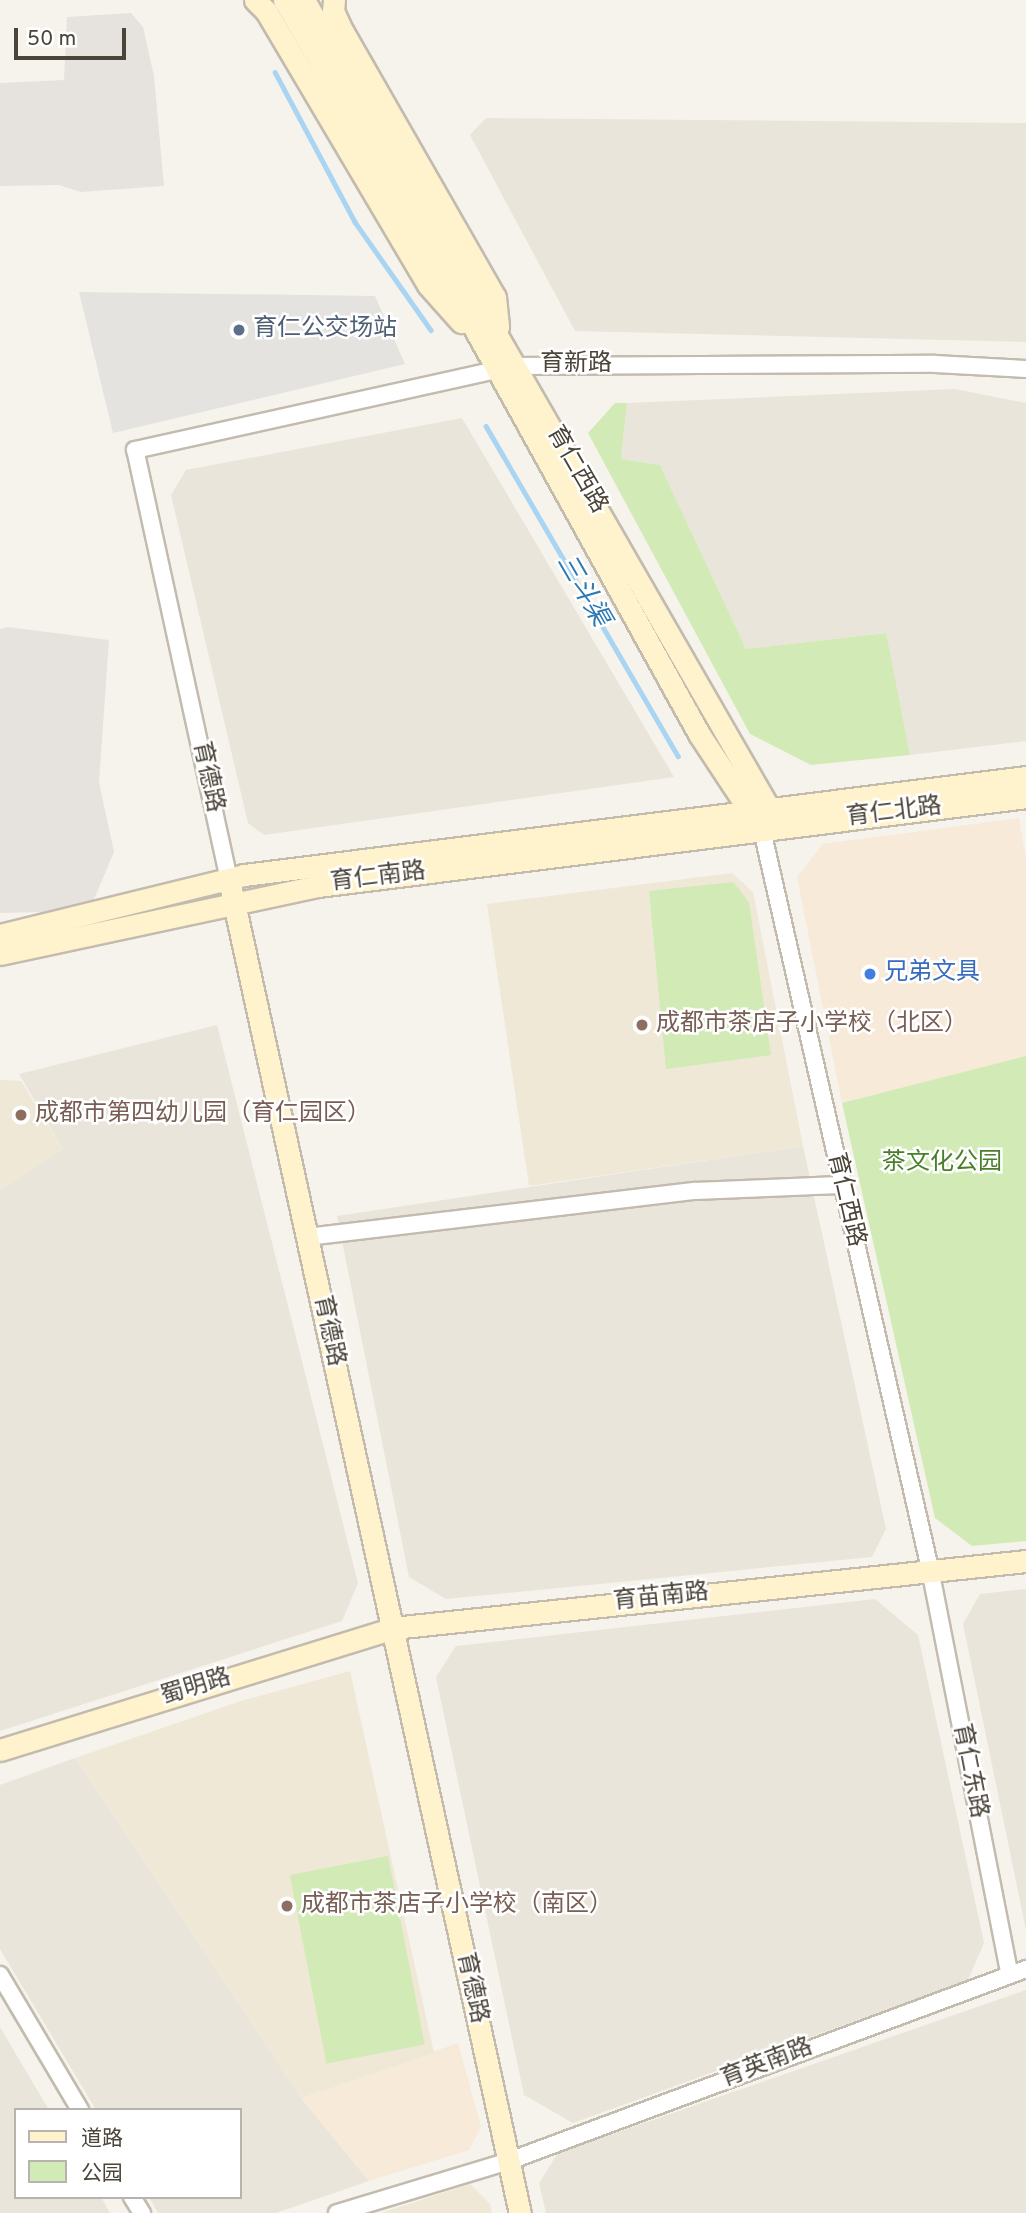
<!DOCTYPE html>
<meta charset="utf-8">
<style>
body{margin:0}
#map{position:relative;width:1026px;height:2213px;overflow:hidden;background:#f6f3ec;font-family:Overpass,"Noto Sans SC",sans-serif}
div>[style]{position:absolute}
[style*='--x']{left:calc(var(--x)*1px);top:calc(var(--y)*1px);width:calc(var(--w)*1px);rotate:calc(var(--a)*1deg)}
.residential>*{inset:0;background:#eae5da}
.commercial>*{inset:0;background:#f7ead8}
.industrial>*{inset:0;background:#e6e2dd}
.education>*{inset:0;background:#efe8d6}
.green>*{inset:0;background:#d2eab5;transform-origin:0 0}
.parking>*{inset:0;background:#e5e3e0}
.stream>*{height:4.5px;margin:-2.25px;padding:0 2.25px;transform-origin:2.25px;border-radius:2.25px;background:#a9d4f2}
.roads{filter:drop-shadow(2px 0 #c2bbae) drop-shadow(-2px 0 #c2bbae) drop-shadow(0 2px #c2bbae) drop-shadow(0 -2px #c2bbae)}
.street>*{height:16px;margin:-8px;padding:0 8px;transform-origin:8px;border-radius:8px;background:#fff}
.secondary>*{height:21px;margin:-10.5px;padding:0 10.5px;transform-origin:10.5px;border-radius:10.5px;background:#fff3cd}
.dots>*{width:19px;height:19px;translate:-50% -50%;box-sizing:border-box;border:4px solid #fff;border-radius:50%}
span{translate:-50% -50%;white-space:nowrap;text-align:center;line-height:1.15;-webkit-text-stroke:5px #fff;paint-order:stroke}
.service-label{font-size:24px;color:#4e5e75}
.left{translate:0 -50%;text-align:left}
.street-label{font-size:24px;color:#4b4439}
.shop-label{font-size:24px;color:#366cbe}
.education-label{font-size:24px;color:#785e54}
.park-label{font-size:24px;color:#4a7f2a}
.water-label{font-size:26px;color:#2e7ab2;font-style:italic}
.legend{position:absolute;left:14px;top:2108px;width:228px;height:91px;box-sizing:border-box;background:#fff;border:2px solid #b7b4b0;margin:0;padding:9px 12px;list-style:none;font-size:21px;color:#4b4439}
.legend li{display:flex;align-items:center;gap:14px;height:35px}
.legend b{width:35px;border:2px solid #b7b4b0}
.scale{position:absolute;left:14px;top:28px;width:112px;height:32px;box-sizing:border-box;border:4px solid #4b4439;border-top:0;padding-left:9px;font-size:21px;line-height:24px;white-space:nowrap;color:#4b4439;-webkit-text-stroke:5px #fff;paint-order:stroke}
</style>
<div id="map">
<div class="residential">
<i style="clip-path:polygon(486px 118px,1026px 123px,1026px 342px,575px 331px,470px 135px)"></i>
<i style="clip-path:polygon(955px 389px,1026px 403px,1026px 741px,910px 755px,885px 633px,746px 649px,660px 465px,621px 459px,627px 403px)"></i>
<i style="clip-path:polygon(462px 418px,674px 777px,264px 835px,248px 823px,171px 495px,186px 470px)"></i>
<i style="clip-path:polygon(217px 1025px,358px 1583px,342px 1621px,0 1731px,0 1190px,63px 1149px,19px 1074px)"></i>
<i style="clip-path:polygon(803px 1146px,886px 1529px,872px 1557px,446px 1599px,409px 1577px,337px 1216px)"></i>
<i style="clip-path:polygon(1026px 1589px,1026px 1930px,963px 1624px,980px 1594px)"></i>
<i style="clip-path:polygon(875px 1599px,918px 1635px,984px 1943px,968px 1980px,573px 2123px,524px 2095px,436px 1677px,456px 1646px)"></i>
<i style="clip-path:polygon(75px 1758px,301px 2098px,369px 2181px,276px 2213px,158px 2213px,149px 2197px,240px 2197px,240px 2110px,96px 2110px,0 1949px,0 1785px)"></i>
<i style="clip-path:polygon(1026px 1990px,1026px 2213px,546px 2213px,539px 2183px,558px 2153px)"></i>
<i style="clip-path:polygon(0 2027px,49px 2110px,16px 2110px,16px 2197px,101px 2197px,110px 2213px,0 2213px)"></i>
</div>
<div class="commercial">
<i style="clip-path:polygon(1019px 818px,1026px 860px,1026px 1056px,842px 1103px,797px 877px,823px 844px)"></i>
<i style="clip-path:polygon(458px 2043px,481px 2127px,469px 2150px,369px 2181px,301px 2098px)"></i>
</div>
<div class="industrial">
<i style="clip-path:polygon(131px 13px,143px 27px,154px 76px,164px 186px,81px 192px,59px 185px,0 186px,0 83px,64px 80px,67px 17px)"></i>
<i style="clip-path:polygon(8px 627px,109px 640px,99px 782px,114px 852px,89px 911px,0 913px,0 629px)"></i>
</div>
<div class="education">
<i style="clip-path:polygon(732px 873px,753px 892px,803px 1146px,529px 1186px,487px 904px)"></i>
<i style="clip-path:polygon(0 1080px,21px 1081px,63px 1149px,0 1190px)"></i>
<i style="clip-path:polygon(350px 1671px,434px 2053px,301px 2098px,75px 1758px,241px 1701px)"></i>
<i style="clip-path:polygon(470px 2184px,490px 2204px,492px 2213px,381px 2213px)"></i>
</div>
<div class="green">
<i style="clip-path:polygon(615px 403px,627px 403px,621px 459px,660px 465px,746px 649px,886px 633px,910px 755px,811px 765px,750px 734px,588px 433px)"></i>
<i style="clip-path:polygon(733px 882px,749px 902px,771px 1055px,666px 1069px,649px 891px)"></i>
<i style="clip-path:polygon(1026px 1056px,1026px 1541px,972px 1546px,935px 1518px,842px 1103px)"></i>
<i style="left:388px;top:1856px;width:192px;height:100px;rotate:79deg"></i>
</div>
<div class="parking">
<i style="clip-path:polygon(79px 292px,375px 296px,405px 364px,113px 433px)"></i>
</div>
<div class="stream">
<i style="--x:275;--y:72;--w:170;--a:61.9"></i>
<i style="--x:355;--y:222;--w:132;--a:54.9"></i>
<i style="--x:486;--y:426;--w:382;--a:59.8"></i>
</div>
<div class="roads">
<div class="street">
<i style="--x:762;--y:830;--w:758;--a:77.19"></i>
<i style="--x:930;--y:1569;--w:412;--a:78.9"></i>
<i style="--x:229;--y:880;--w:440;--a:-102.3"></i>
<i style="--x:135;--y:450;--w:389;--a:-12.5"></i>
<i style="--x:515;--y:366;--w:420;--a:-0.3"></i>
<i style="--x:935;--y:364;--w:91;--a:3.1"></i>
<i style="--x:307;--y:1237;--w:391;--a:-6.8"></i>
<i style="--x:695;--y:1191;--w:146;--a:-2.4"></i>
<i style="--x:0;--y:1975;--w:157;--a:59.3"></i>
<i style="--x:132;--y:2197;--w:19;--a:58"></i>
<i style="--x:337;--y:2213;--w:180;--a:-16.8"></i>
<i style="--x:509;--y:2161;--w:552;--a:-20.37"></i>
</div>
<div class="secondary">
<i style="--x:255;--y:0;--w:16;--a:45"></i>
<i style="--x:266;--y:11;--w:318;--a:59.4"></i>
<i style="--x:428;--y:285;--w:50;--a:48.3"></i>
<i style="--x:284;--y:0;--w:329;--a:59.7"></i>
<i style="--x:450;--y:284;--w:514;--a:61.04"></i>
<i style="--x:699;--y:734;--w:105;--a:56.6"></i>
<i style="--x:304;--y:0;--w:934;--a:60.09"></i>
<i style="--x:770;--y:810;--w:13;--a:113"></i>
<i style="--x:334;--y:0;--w:11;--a:95"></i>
<i style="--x:333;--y:11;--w:23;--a:65"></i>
<i style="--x:343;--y:32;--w:305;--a:60.2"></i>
<i style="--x:495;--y:297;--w:30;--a:84"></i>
<i style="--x:229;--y:880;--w:1364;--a:77.69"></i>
<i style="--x:0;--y:935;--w:251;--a:-13.8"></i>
<i style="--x:244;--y:875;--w:788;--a:-7.14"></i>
<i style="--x:0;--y:954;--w:325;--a:-12.1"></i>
<i style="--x:318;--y:886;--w:714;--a:-7.16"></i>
<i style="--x:0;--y:1750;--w:412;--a:-17.2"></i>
<i style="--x:393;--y:1628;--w:637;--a:-6.04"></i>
</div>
</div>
<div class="dots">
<i style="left:239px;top:330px;background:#5c6f8a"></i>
<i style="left:870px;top:974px;background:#3f7fe0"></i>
<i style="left:642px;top:1025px;background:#8d6e63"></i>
<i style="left:21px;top:1115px;background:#8d6e63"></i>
<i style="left:287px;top:1906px;background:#8d6e63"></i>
</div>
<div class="service-label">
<span class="left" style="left:253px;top:330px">育仁公交场站</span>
</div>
<div class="street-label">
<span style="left:576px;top:365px">育新路</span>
<span style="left:576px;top:470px;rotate:60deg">育仁西路</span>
<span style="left:207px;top:777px;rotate:78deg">育德路</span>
<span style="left:894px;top:813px;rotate:-7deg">育仁北路</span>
<span style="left:378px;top:878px;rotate:-7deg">育仁南路</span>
<span style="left:845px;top:1200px;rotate:77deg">育仁西路</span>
<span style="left:328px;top:1331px;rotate:78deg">育德路</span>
<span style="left:661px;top:1598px;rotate:-6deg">育苗南路</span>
<span style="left:196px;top:1688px;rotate:-17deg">蜀明路</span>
<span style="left:969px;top:1771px;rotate:79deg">育仁东路</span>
<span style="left:471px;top:1988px;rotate:78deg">育德路</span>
<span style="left:767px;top:2064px;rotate:-21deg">育英南路</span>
</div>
<div class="shop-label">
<span class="left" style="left:884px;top:974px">兄弟文具</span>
</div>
<div class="education-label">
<span class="left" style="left:656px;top:1025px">成都市茶店子小学校（北区）</span>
<span class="left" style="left:35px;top:1115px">成都市第四幼儿园（育仁园区）</span>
<span class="left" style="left:301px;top:1906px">成都市茶店子小学校（南区）</span>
</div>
<div class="park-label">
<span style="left:942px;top:1164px">茶文化公园</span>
</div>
<div class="water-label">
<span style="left:582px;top:591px;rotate:60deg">三斗渠</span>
</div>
<ul class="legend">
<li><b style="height:9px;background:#fff3cd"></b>道路</li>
<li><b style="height:19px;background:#d2eab5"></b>公园</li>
</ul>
<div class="scale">50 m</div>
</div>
